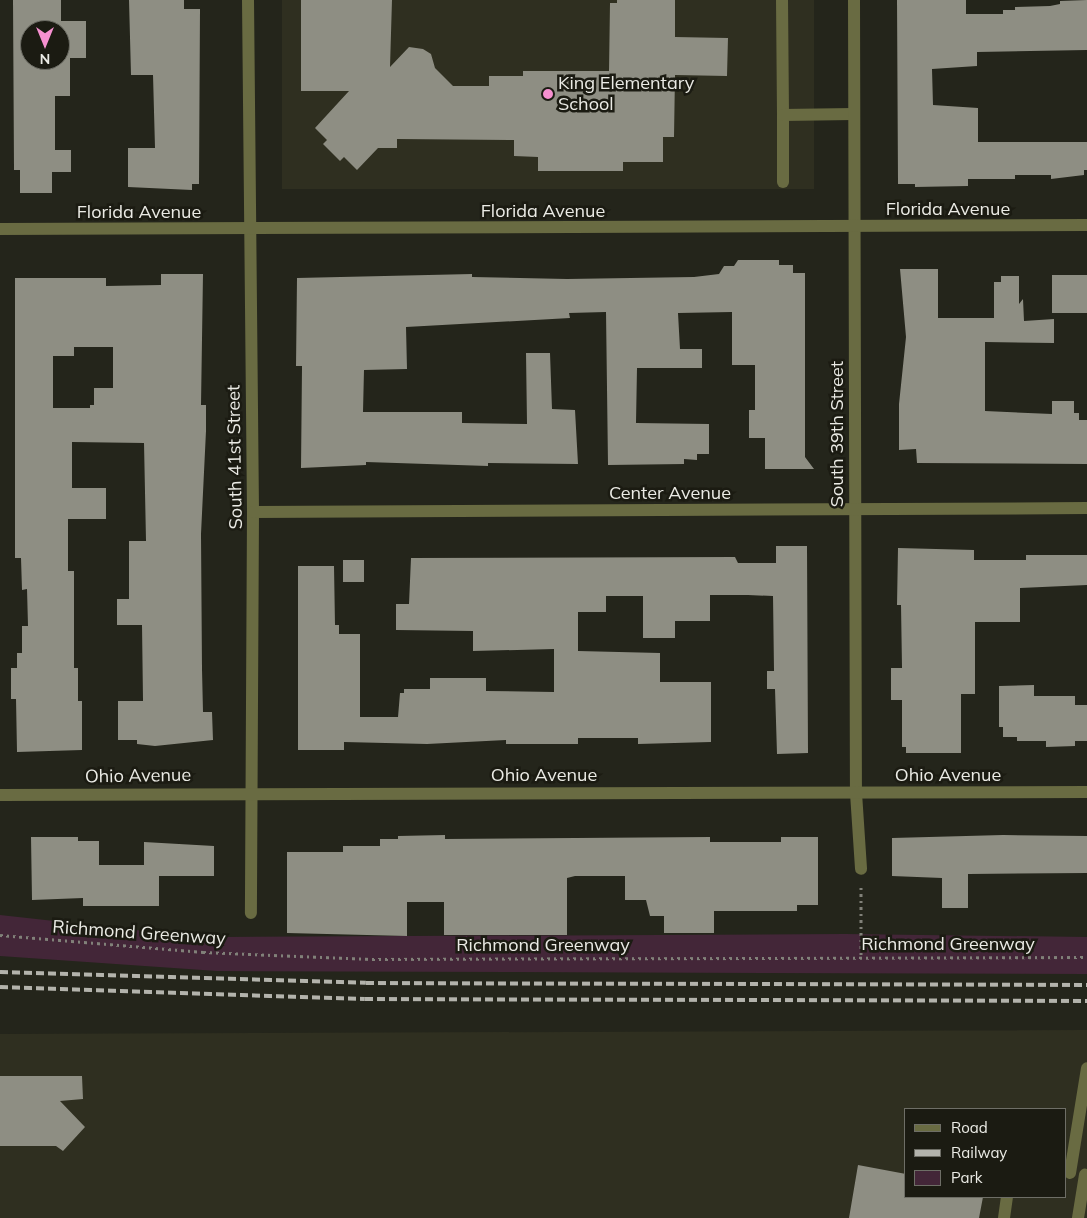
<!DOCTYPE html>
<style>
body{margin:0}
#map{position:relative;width:1087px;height:1218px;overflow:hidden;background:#24251b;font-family:Mulish,sans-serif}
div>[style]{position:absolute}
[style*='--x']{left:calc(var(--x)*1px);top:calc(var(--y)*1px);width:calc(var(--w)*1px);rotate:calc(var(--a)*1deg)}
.built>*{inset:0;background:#2f2f20;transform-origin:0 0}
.green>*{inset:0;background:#432638}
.building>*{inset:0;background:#8e8e83;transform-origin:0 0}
.path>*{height:3px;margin-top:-1.5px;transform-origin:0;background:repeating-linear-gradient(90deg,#818179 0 2.5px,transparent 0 6.5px)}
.service>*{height:12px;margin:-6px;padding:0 6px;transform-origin:6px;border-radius:6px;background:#696b42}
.minor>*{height:12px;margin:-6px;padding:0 6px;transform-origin:6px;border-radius:6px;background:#696b42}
.rail>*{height:4px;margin-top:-2px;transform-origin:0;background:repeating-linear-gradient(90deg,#b3b3ac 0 8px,transparent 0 12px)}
.dots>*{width:14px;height:14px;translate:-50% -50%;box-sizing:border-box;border:2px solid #1b1b12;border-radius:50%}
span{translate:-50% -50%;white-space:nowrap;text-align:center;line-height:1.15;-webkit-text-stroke:5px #1b1b12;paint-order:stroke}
.poi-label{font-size:18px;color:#ebebe5}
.left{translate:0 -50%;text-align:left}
.street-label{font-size:18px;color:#ebebe5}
.legend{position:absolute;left:904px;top:1108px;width:162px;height:90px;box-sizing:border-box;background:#1b1b12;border:1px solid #6e6e66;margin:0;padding:6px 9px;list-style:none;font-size:15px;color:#ebebe5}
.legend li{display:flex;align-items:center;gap:10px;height:25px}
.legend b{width:25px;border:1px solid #6e6e66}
.north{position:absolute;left:20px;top:20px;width:50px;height:50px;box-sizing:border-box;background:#1b1b12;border:1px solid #6e6e66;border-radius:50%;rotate:180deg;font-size:14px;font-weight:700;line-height:20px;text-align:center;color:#ebebe5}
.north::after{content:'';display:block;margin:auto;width:18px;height:22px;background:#f690d0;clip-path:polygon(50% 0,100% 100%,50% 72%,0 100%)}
</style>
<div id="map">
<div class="built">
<i style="left:282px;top:0;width:532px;height:189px"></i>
<i style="clip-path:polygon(evenodd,1087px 1030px,1087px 1218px,0 1218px,0 1034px,1087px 1030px,906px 1109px,1066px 1109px,1066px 1197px,906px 1197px,906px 1109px)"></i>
</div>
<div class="green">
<i style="clip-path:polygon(0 915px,190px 936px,223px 937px,845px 934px,1087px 937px,1087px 974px,217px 971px,0 956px)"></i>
</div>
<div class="building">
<i style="clip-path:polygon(evenodd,13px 0,61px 0,61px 21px,86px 21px,86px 58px,70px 58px,70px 96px,55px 96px,55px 150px,71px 150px,71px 172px,52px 172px,52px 193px,20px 193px,20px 170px,14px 170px,13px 0,30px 30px,60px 30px,60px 60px,30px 60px,30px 30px)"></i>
<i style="clip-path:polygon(129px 0,184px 0,184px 9px,200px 9px,199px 184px,192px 184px,192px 190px,128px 187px,128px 148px,155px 148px,153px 75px,131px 75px)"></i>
<i style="clip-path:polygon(301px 0,392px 0,390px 67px,409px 47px,423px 49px,431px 54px,435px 68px,453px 86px,489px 86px,489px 76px,523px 76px,523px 71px,609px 71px,610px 3px,617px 3px,617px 0,675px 0,675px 37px,728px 38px,727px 76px,675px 75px,674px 137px,663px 137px,663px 162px,623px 162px,623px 171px,538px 171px,538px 157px,514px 156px,514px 140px,397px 139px,397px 148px,378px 148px,357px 170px,344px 157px,340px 161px,323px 144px,327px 140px,315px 128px,349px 91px,301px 91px)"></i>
<i style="clip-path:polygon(897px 0,966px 0,966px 14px,1003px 14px,1003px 10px,1015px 10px,1015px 7px,1050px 6px,1060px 4px,1060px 1px,1087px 0,1087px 50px,977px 52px,977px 66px,932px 69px,933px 105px,978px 108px,978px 142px,1087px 142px,1087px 170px,1084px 170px,1084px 175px,1051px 179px,1051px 175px,1015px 175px,1015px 179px,968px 179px,968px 186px,915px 187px,915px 184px,898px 184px)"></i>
<i style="clip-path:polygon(738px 260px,779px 260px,779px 265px,793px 265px,793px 273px,805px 273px,805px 457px,814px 469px,765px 469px,765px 438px,749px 438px,749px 410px,755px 410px,755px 365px,732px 365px,732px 312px,678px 313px,680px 349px,702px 349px,702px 368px,637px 368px,636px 423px,709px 424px,709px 454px,697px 454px,697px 460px,684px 459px,684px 464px,608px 465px,606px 312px,569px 313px,570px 318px,406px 327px,407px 369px,364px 370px,363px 412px,462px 412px,462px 423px,527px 424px,526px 353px,550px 353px,552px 409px,575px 410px,578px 464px,488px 463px,488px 466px,366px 462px,366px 465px,301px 468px,302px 366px,296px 366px,297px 278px,472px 274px,472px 277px,567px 279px,694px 277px,719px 274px,724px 266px,734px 266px)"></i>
<i style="clip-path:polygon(900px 269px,938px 269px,938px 318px,994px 318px,994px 282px,1001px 282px,1001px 276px,1019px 276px,1019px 304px,1023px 299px,1024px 321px,1054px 319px,1054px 343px,985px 342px,985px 411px,1052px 414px,1052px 401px,1074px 401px,1074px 413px,1079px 413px,1079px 420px,1087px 420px,1087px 464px,917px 463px,916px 449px,899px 450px,899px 404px,906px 337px)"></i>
<i style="clip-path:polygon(evenodd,161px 274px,203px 274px,201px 405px,206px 405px,206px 431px,201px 534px,202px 669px,203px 712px,212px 712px,213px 740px,155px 746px,137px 744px,137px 740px,118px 740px,118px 701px,143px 701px,142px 625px,117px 625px,117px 599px,129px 599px,129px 541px,146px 541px,144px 443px,72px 442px,72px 488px,106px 488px,106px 519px,68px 519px,68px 571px,74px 571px,74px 668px,78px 668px,78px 701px,82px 701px,82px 750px,17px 752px,16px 699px,11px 699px,11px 668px,17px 668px,17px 653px,22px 653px,22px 626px,28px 626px,27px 589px,22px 590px,21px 558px,15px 558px,15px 278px,106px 278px,106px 286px,161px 285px,161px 274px,74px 347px,113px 347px,113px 388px,94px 388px,94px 405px,90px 405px,90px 408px,53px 408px,53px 356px,74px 356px,74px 347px)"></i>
<i style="left:1052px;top:275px;width:35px;height:38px"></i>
<i style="clip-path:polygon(776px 546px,807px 546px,808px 753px,777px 754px,775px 689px,767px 689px,767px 671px,774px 671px,773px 596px,748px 595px,710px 595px,710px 621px,675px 621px,675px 638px,643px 638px,643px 596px,606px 596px,606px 612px,578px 612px,578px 651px,660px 653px,660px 682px,711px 682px,711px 742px,638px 744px,638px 738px,578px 738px,578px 744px,506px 744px,506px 740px,427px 744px,344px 742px,344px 750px,298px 750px,298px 566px,334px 566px,335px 625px,339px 625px,339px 634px,360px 634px,360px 717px,398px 717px,400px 693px,404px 693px,404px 689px,430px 689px,430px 678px,486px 678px,486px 691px,554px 692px,554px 649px,473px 651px,473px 631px,396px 630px,396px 604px,409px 604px,411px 558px,735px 557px,738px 563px,776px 563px)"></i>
<i style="clip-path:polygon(898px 548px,974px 550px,974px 560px,1026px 560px,1026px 555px,1087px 555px,1087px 585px,1020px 588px,1020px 622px,975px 622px,975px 694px,961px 694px,961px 753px,906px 753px,906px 747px,902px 747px,902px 700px,891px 700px,891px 668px,902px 668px,901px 605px,897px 605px)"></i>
<i style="left:343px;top:560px;width:21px;height:22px"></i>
<i style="clip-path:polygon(1034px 685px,1034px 696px,1075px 696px,1075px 705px,1087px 705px,1087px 741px,1075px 741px,1075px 746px,1046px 747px,1046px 741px,1017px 741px,1017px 737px,1003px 737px,1003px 727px,999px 727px,999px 686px)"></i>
<i style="clip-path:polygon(445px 835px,445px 839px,710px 837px,710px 842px,781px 842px,781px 837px,818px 837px,818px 905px,797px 905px,797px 911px,714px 911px,714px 933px,664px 933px,664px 916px,650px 916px,646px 900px,625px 900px,625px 876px,575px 876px,567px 878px,567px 935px,444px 935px,444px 902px,407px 902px,407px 936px,287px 933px,287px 852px,343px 852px,343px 846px,380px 846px,380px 839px,398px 839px,398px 836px)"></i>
<i style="clip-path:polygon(1003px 835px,1087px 836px,1087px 873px,968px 874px,968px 908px,942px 908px,942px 878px,892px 876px,892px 838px)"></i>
<i style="clip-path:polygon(31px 837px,78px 837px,78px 841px,99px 841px,99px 865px,144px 865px,144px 842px,214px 846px,214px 876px,159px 876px,159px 906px,83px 906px,83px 898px,32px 900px)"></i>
<i style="clip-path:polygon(0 1076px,82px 1076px,83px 1099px,60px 1101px,85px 1127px,63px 1151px,56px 1146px,0 1146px)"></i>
<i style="clip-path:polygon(858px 1165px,906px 1174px,906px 1197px,983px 1197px,979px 1218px,849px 1218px)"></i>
</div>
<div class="path">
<i style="--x:861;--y:887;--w:71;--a:90"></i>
<i style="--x:0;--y:935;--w:204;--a:4.8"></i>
<i style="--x:203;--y:952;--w:169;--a:2.4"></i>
<i style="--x:372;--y:959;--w:715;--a:-0.16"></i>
</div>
<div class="service">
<i style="--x:782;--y:0;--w:115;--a:89.5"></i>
<i style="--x:783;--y:182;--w:67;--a:-90"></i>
<i style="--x:783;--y:115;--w:70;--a:-0.8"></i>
<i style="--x:1070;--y:1173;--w:106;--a:-80.8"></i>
<i style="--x:1004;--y:1218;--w:21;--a:-82"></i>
<i style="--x:1078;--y:1218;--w:44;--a:-80.8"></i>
</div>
<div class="minor">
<i style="--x:248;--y:0;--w:512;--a:89.44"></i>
<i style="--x:253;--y:512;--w:401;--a:90.3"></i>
<i style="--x:854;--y:0;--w:793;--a:89.86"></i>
<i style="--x:856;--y:793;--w:76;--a:86.2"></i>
<i style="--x:0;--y:229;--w:1087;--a:-0.21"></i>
<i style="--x:253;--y:512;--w:834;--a:-0.27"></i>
<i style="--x:0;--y:795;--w:1087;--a:-0.16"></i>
</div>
<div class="rail">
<i style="--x:0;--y:972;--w:366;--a:1.7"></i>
<i style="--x:366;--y:983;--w:721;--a:0.16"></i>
<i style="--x:0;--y:987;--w:365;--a:1.9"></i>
<i style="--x:365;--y:999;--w:722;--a:0.16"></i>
</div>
<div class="dots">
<i style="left:548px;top:94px;background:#f690d0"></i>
</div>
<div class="poi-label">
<span class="left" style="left:558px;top:94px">King Elementary<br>School</span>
</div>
<div class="street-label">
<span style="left:948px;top:209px">Florida Avenue</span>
<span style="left:543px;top:211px">Florida Avenue</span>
<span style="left:139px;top:212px">Florida Avenue</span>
<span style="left:837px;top:434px;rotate:-90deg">South 39th Street</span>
<span style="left:235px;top:457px;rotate:-91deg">South 41st Street</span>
<span style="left:670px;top:493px">Center Avenue</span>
<span style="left:544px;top:775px">Ohio Avenue</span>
<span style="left:948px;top:775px">Ohio Avenue</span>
<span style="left:138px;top:776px;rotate:-1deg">Ohio Avenue</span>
<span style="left:139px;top:933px;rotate:4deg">Richmond Greenway</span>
<span style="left:948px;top:944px">Richmond Greenway</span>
<span style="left:543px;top:945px">Richmond Greenway</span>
</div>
<ul class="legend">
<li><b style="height:6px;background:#696b42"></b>Road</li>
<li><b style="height:6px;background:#b3b3ac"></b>Railway</li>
<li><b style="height:14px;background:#432638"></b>Park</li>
</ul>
<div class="north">N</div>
</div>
